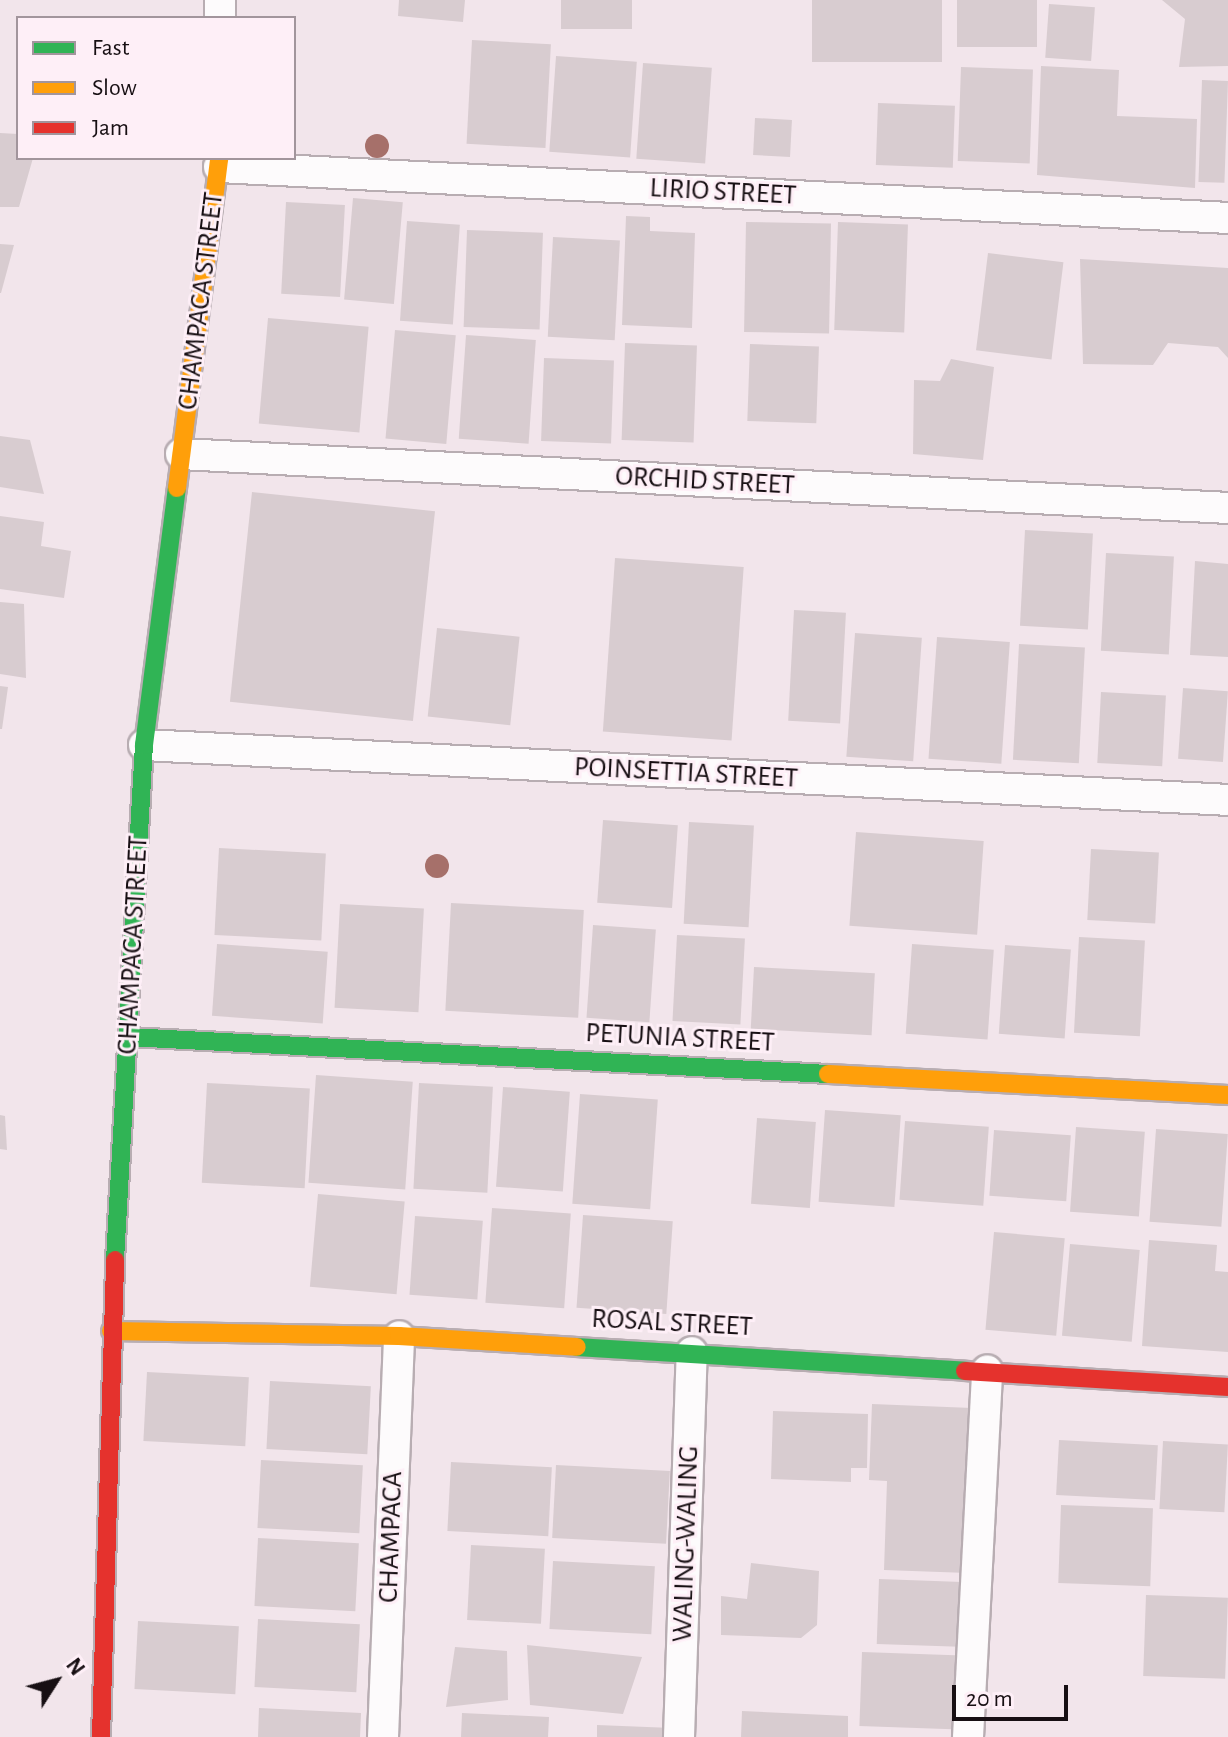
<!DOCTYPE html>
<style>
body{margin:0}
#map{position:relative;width:1228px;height:1737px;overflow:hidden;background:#f2e5eb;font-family:"Alegreya Sans",sans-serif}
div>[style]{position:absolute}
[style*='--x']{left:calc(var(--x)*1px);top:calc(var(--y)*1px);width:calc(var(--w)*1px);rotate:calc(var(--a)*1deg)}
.building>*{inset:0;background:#d8ccd0;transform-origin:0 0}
.roads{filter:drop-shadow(2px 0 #b8adb2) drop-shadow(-2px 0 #b8adb2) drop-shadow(0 2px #b8adb2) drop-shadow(0 -2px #b8adb2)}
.street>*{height:30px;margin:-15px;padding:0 15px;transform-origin:15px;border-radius:15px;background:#fdfbfc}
.fast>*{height:18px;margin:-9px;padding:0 9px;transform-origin:9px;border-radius:9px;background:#30b455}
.slow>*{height:18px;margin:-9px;padding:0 9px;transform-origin:9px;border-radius:9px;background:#ff9f0a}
.jam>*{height:18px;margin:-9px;padding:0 9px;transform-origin:9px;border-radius:9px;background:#e5322d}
.trees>*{width:24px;height:24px;margin:-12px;border-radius:50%;background:#a6706a}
span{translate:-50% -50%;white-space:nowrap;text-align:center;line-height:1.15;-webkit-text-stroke:6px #feeff7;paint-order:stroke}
.street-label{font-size:28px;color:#170f13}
.legend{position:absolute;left:16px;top:16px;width:280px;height:144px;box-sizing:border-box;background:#feeff7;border:2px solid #a2959c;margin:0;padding:10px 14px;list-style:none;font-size:24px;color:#170f13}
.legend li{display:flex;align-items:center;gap:16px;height:40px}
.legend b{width:40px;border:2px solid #a2959c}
.north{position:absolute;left:16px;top:1641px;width:80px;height:80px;-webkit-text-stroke:6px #feeff7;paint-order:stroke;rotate:54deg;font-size:22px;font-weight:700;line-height:32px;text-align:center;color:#170f13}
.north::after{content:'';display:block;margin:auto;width:28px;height:36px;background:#170f13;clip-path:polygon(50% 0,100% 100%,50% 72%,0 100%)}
.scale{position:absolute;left:952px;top:1685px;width:116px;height:36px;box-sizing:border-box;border:4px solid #170f13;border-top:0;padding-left:10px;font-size:24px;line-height:28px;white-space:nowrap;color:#170f13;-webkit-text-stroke:6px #feeff7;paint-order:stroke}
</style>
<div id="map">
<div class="building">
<i style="clip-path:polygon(399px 0,465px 0,463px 22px,398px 16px)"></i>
<i style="left:561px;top:0;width:71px;height:29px"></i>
<i style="left:812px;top:0;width:130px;height:62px"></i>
<i style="left:957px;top:0;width:80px;height:47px"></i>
<i style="clip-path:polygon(1162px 0,1228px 0,1228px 66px,1179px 67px,1185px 19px)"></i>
<i style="left:1049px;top:4px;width:46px;height:54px;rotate:4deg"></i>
<i style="left:472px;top:40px;width:79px;height:104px;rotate:3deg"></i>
<i style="left:556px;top:56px;width:81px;height:96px;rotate:4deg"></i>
<i style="left:643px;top:63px;width:69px;height:96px;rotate:4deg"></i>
<i style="clip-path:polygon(1041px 66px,1119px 70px,1117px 116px,1197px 119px,1195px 188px,1037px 175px)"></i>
<i style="left:961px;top:67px;width:72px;height:94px;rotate:2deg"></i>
<i style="left:1202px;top:80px;width:26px;height:102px;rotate:2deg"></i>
<i style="left:878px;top:103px;width:77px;height:62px;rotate:2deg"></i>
<i style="left:755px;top:118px;width:37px;height:37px;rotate:3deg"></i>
<i style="clip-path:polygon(0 133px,18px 134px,18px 158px,33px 158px,19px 207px,0 207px)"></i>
<i style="left:353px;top:198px;width:50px;height:102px;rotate:5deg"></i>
<i style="left:286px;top:202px;width:59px;height:92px;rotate:3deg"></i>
<i style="clip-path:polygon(626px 216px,650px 217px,650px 231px,695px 233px,692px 328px,622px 325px)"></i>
<i style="left:407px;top:221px;width:53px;height:100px;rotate:4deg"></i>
<i style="left:746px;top:222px;width:85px;height:110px;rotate:1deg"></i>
<i style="left:838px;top:222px;width:70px;height:108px;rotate:2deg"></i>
<i style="left:467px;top:230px;width:76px;height:97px;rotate:2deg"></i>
<i style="left:553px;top:237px;width:67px;height:100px;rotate:3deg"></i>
<i style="clip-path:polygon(0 244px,14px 245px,1px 293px,0 293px)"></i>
<i style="left:988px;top:253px;width:76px;height:98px;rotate:7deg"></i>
<i style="clip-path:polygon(1080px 259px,1228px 268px,1228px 358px,1218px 347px,1168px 343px,1153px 365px,1083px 364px)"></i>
<i style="left:268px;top:318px;width:101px;height:106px;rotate:5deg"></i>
<i style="left:395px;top:330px;width:61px;height:109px;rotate:5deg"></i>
<i style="left:466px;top:335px;width:70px;height:104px;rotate:4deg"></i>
<i style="left:625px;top:343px;width:72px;height:97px;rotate:2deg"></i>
<i style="left:750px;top:344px;width:69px;height:77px;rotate:2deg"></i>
<i style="left:544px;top:358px;width:70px;height:83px;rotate:2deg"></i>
<i style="clip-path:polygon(951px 359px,994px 367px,983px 460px,913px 454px,914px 380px,940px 381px)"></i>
<i style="clip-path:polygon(0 436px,30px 440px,44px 494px,0 487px)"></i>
<i style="left:252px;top:492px;width:184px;height:211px;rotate:6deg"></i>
<i style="clip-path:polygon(0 516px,44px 522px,41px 546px,71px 551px,64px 598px,0 589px)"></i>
<i style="left:1025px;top:530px;width:68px;height:96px;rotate:3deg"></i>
<i style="left:1106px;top:553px;width:68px;height:98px;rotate:3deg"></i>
<i style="left:615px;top:558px;width:129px;height:174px;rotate:4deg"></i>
<i style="clip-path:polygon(1195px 561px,1228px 564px,1228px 657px,1190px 655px)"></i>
<i style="clip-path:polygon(0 602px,24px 604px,26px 678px,0 674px)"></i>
<i style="left:794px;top:610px;width:52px;height:111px;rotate:3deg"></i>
<i style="left:437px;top:628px;width:83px;height:89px;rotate:6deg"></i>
<i style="left:855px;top:633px;width:67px;height:124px;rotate:4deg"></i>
<i style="left:937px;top:637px;width:73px;height:122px;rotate:4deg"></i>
<i style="left:1019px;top:644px;width:66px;height:116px;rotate:3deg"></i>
<i style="clip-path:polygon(0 686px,8px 687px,2px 729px,0 729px)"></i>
<i style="left:1183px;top:688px;width:45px;height:71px;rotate:4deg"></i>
<i style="left:1101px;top:692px;width:65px;height:71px;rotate:3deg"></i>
<i style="left:603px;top:820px;width:75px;height:83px;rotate:4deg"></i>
<i style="left:689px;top:822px;width:65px;height:102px;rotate:3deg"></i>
<i style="left:856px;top:832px;width:128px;height:94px;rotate:4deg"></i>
<i style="left:219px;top:848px;width:107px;height:87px;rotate:3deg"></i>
<i style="left:1091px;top:849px;width:68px;height:71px;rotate:3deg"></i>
<i style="left:451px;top:903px;width:133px;height:108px;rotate:3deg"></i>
<i style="left:340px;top:904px;width:84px;height:104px;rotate:3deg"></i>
<i style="left:593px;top:925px;width:63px;height:93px;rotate:4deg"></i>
<i style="left:677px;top:935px;width:68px;height:86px;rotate:3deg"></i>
<i style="left:1079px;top:937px;width:66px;height:96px;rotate:3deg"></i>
<i style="left:217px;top:944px;width:111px;height:72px;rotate:4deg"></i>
<i style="left:912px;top:944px;width:82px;height:90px;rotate:4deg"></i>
<i style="left:1005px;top:945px;width:66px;height:89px;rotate:4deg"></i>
<i style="left:754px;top:967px;width:121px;height:62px;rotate:3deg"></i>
<i style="left:316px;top:1075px;width:97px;height:108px;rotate:4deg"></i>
<i style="left:207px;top:1083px;width:103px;height:100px;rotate:3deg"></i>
<i style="left:419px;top:1083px;width:74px;height:106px;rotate:3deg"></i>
<i style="left:503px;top:1087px;width:67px;height:100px;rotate:4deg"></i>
<i style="left:580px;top:1094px;width:78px;height:110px;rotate:4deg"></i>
<i style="left:825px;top:1110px;width:76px;height:92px;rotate:4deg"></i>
<i style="clip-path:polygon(0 1115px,5px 1116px,7px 1150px,0 1149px)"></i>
<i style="left:757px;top:1118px;width:59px;height:86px;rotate:4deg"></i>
<i style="left:905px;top:1121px;width:84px;height:79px;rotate:4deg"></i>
<i style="left:1076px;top:1127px;width:69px;height:85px;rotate:4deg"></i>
<i style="left:1156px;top:1129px;width:72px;height:93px;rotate:4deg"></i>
<i style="left:994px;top:1130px;width:77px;height:66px;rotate:4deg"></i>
<i style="left:318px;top:1194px;width:87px;height:93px;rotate:5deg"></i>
<i style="left:492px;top:1208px;width:79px;height:95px;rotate:4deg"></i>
<i style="left:583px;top:1215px;width:90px;height:93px;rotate:4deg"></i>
<i style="left:415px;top:1216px;width:68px;height:79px;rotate:4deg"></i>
<i style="left:994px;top:1232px;width:71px;height:98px;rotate:5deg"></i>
<i style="clip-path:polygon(1149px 1240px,1217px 1245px,1215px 1271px,1228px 1272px,1228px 1352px,1142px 1346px)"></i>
<i style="left:1070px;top:1244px;width:70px;height:92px;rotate:5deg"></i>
<i style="left:147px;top:1372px;width:102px;height:69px;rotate:3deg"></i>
<i style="left:270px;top:1381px;width:101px;height:68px;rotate:3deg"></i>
<i style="clip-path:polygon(872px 1404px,972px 1408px,968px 1573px,884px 1570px,887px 1481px,869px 1480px)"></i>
<i style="clip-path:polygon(773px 1411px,868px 1414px,867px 1468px,851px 1468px,851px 1482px,771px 1479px)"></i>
<i style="left:1059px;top:1440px;width:99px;height:55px;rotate:3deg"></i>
<i style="left:1163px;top:1441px;width:65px;height:68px;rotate:3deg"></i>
<i style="left:261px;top:1460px;width:102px;height:68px;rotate:3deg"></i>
<i style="left:451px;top:1462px;width:101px;height:69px;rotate:3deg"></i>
<i style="left:556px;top:1465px;width:114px;height:73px;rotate:3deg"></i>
<i style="left:1061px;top:1505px;width:92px;height:78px;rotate:2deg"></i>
<i style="left:258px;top:1538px;width:101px;height:68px;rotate:3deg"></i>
<i style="left:471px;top:1545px;width:74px;height:75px;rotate:3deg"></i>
<i style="left:553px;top:1561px;width:102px;height:68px;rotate:3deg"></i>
<i style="clip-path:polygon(751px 1563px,819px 1571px,817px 1625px,801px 1638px,721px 1635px,721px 1596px,747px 1599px)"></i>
<i style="left:879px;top:1579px;width:90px;height:65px;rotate:2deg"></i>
<i style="left:1146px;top:1595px;width:82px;height:81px;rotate:2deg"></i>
<i style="left:258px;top:1619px;width:102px;height:68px;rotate:3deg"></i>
<i style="left:138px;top:1621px;width:101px;height:68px;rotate:3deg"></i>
<i style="clip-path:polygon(527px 1645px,642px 1657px,623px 1714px,530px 1705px)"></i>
<i style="clip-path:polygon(455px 1647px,507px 1651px,508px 1700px,446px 1707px)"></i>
<i style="left:862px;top:1652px;width:100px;height:74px;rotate:2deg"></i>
<i style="clip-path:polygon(259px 1708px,361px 1713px,360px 1737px,258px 1737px)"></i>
<i style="clip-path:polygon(742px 1711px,848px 1716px,848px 1737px,741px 1737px)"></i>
<i style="clip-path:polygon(462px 1713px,549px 1717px,548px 1737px,461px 1737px)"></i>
<i style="clip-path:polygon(597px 1725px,672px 1728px,671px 1737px,597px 1737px)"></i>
</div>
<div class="roads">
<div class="street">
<i style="--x:220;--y:18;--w:18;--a:-90"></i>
<i style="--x:219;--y:167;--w:1010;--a:2.89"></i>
<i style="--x:181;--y:454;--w:1048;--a:2.95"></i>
<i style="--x:144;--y:745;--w:1085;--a:2.9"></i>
<i style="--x:383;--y:1737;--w:401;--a:-87.7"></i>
<i style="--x:679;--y:1737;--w:385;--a:-88.1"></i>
<i style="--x:968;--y:1737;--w:367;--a:-87"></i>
</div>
<div class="fast">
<i style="--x:129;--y:1037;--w:700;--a:3.03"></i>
<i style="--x:115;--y:1260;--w:516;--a:-86.78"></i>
<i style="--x:144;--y:745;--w:259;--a:-82.7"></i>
<i style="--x:577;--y:1347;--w:389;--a:3.5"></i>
</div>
<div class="slow">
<i style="--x:177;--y:488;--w:333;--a:-82.7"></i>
<i style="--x:828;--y:1074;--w:401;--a:3"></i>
<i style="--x:111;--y:1331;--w:288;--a:1"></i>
<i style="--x:399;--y:1336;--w:178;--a:3.5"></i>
</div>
<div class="jam">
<i style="--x:965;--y:1371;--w:263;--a:3.5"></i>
<i style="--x:101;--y:1737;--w:477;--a:-88.3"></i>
</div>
</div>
<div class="trees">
<i style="left:377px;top:146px"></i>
<i style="left:437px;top:866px"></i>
</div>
<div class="street-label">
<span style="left:723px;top:192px;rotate:3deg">LIRIO STREET</span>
<span style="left:201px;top:301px;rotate:-83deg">CHAMPACA STREET</span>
<span style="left:705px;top:481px;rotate:3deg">ORCHID STREET</span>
<span style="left:686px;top:773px;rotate:3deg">POINSETTIA STREET</span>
<span style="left:133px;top:945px;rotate:-87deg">CHAMPACA STREET</span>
<span style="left:680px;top:1038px;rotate:3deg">PETUNIA STREET</span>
<span style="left:672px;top:1323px;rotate:3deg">ROSAL STREET</span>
<span style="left:391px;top:1537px;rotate:-88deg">CHAMPACA</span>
<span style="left:686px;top:1544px;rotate:-88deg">WALING-WALING</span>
</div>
<ul class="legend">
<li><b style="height:10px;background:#30b455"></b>Fast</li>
<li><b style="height:10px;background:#ff9f0a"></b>Slow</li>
<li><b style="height:10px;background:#e5322d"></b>Jam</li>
</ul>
<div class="north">N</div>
<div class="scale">20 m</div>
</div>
